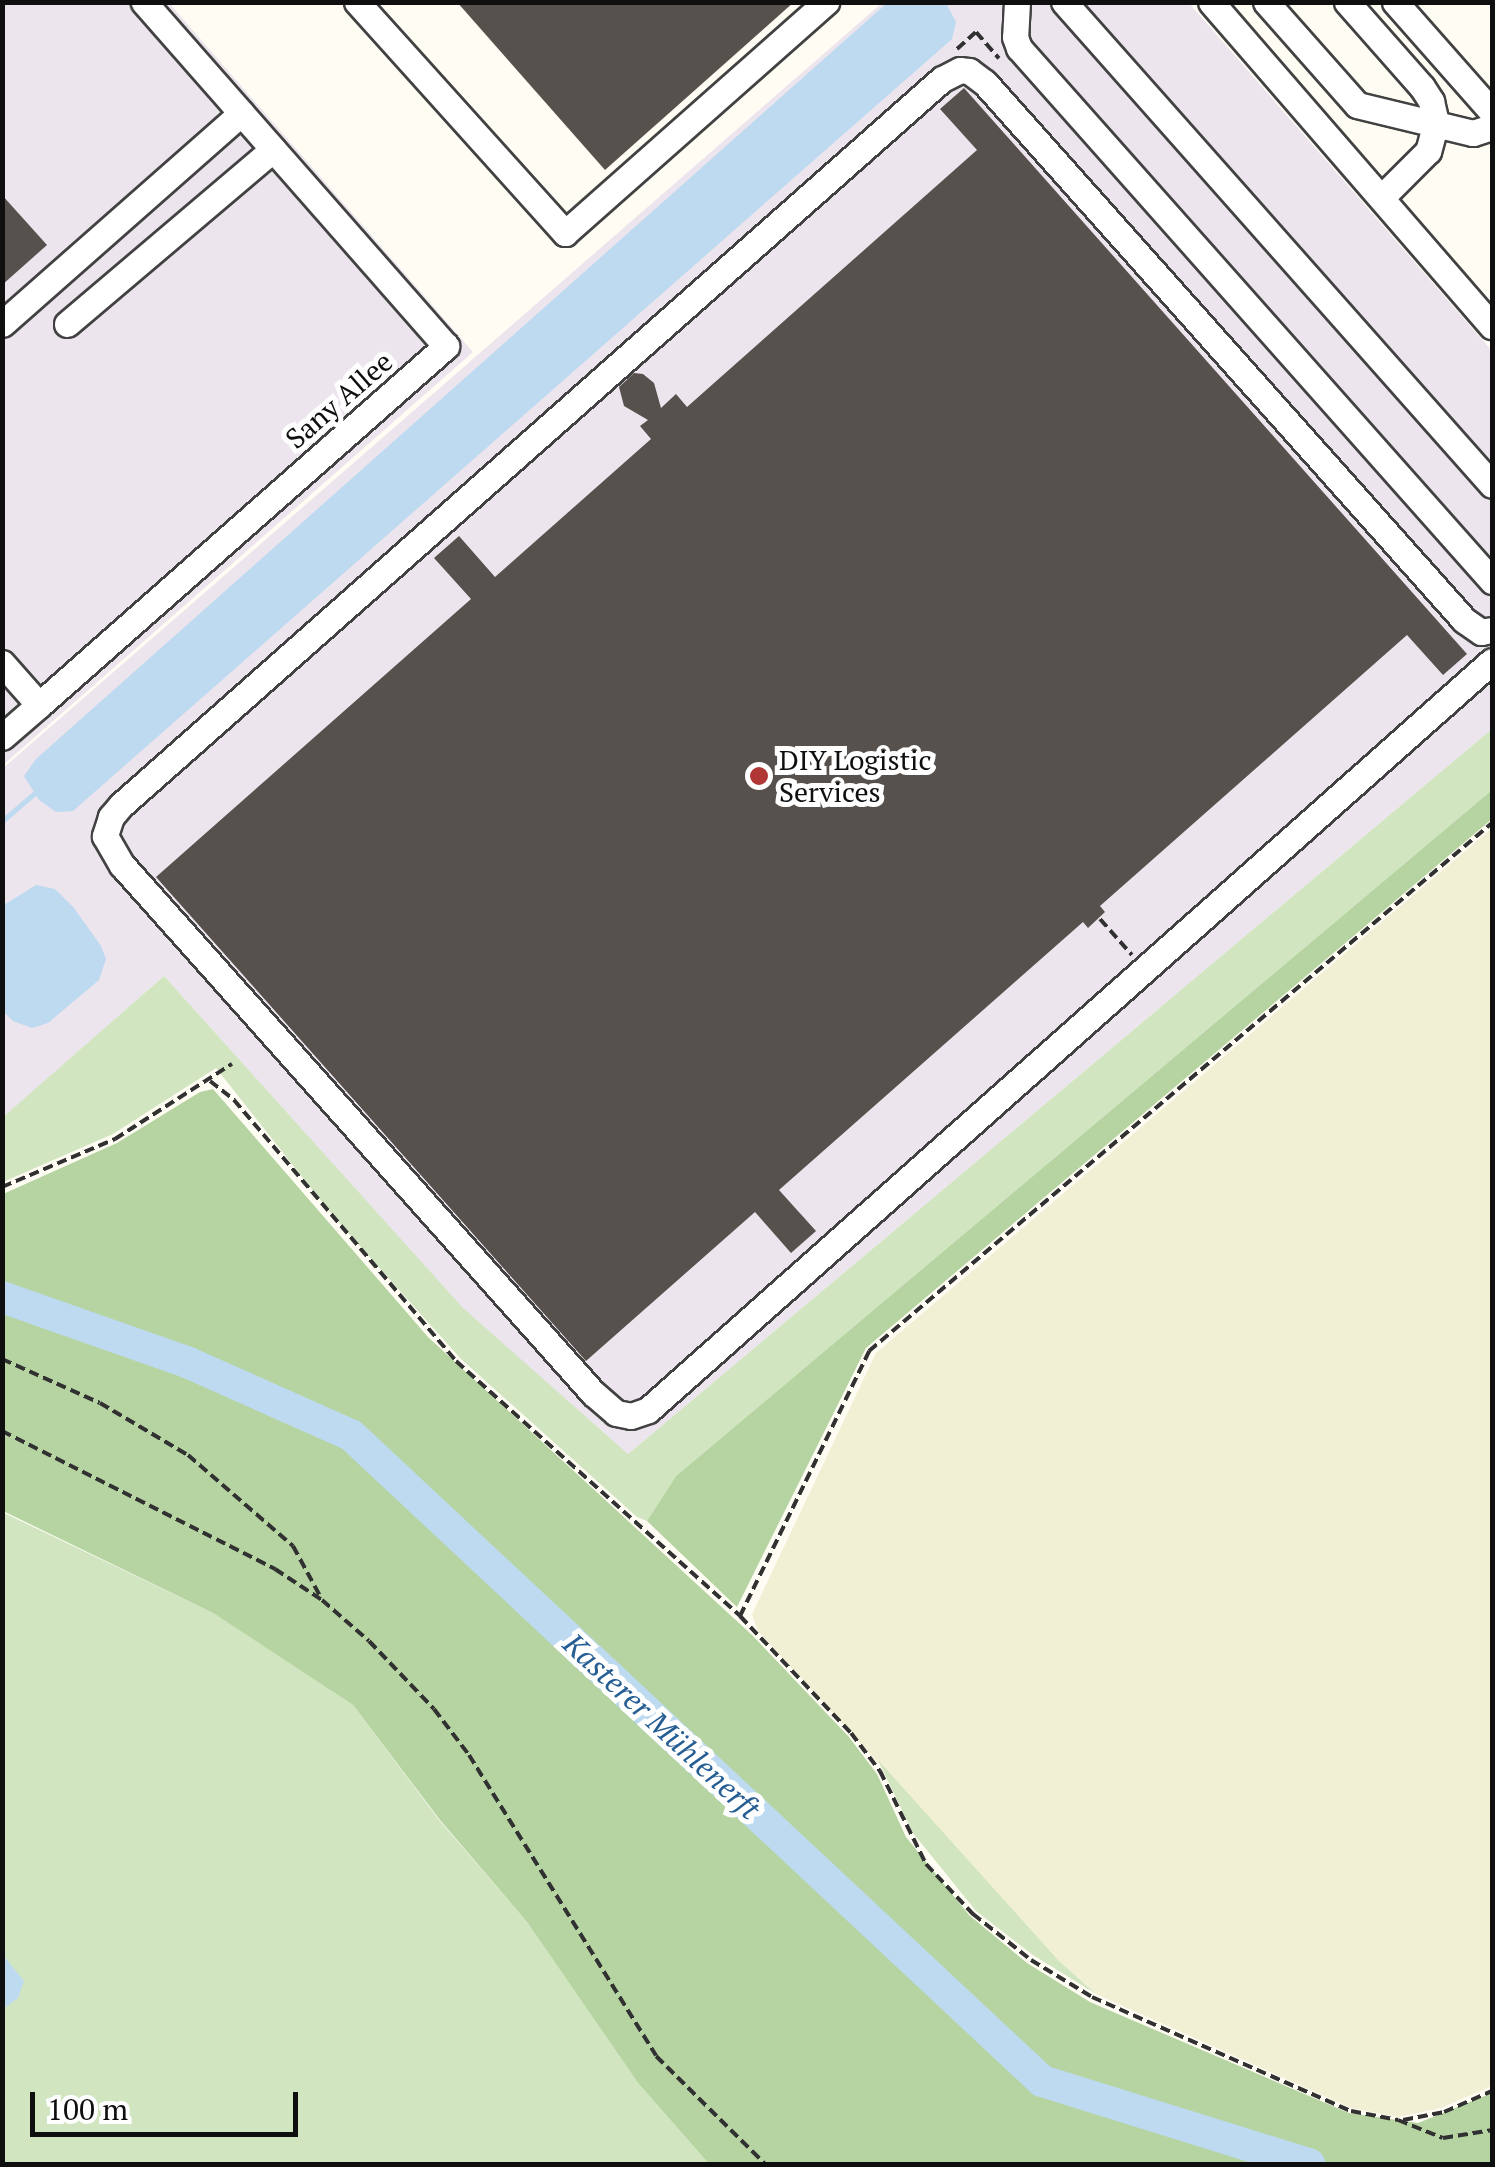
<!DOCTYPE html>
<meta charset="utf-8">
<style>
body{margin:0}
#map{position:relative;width:1495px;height:2167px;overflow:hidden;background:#fefcf3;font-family:"PT Serif",serif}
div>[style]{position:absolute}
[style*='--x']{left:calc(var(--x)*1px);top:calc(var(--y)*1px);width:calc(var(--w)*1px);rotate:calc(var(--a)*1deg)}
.industrial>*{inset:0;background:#ece5ed}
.farmland>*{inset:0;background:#f1f0d5}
.green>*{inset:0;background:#d1e5c0}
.forest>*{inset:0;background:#b5d4a1}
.water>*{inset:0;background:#bddaf0}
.stream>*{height:5px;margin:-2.5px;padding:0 2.5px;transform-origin:2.5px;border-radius:2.5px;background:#bddaf0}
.river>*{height:32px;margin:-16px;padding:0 16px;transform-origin:16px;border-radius:16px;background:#bddaf0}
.building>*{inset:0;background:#57514d}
.path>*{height:4px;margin-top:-2px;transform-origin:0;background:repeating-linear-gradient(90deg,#313131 0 10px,transparent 0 15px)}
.roads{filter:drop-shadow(2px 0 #424242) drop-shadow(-2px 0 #424242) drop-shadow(0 2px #424242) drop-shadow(0 -2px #424242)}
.minor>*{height:25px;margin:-12.5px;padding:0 12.5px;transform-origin:12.5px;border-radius:12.5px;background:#fff}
.dots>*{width:28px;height:28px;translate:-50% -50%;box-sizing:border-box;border:5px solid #fff;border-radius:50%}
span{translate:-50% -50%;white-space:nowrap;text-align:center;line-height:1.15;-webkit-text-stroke:10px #fff;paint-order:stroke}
.street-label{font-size:28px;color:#0f0f0f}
.poi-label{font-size:28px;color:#0f0f0f}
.left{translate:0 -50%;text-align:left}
.water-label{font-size:30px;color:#265e94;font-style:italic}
.frame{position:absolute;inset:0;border:5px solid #0f0f0f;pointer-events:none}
.scale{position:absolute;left:30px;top:2092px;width:268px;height:45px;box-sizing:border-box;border:5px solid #0f0f0f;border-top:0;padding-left:12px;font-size:30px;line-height:35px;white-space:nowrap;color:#0f0f0f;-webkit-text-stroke:8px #fff;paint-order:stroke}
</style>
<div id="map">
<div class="industrial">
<i style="clip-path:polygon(3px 3px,169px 3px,473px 352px,3px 765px)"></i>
<i style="clip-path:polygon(882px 3px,1189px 3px,1492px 351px,1492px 729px,628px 1454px,463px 1309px,164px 976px,3px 1118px,2px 769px)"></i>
</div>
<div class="farmland">
<i style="clip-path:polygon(1492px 828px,1492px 2086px,1441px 2108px,1398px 2117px,1351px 2108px,1096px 1994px,1059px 1961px,758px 1631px,752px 1614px,876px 1353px)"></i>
</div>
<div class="green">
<i style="clip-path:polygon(1492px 729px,1492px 790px,676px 1476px,647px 1521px,637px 1517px,460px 1358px,333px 1216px,216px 1068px,113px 1134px,3px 1182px,2px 1118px,164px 976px,463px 1308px,628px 1454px)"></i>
<i style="clip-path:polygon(2px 1512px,213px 1613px,353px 1705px,439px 1820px,527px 1922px,638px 2083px,709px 2164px,3px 2164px)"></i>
<i style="clip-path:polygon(878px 1760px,1059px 1961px,1096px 1994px,1033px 1955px,976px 1911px,913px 1833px)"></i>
</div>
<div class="forest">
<i style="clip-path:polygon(1492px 790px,1492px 819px,866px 1348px,737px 1607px,647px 1521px,676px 1476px)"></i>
<i style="clip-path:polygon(213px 1089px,428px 1337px,752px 1635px,849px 1737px,877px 1774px,906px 1837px,969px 1915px,1027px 1963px,1090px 2002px,1349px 2113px,1418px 2123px,1492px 2093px,1492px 2164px,1315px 2164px,1043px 2078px,353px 1432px,192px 1358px,3px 1286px,3px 1194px,117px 1143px,200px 1092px)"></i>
<i style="clip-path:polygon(2px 1303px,186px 1368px,347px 1440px,1041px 2084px,1306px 2164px,709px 2164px,638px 2083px,527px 1922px,440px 1820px,353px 1705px,213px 1613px,3px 1511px)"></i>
</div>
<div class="water">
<i style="clip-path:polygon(887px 3px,946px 3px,956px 22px,952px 39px,73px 811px,56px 812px,39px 800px,24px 776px,36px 759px)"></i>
<i style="clip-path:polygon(36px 885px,55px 889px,74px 908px,101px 946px,106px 959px,99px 980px,48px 1023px,32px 1028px,13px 1021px,3px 1011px,2px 906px)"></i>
<i style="clip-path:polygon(3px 1955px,24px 1981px,18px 1998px,6px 2007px,3px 2007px)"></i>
</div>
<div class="stream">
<i style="--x:2;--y:821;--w:46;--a:-40.6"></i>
</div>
<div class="river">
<i style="--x:2;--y:1297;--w:198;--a:19.4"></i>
<i style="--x:189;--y:1363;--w:177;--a:24"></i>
<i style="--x:351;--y:1435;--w:946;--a:43.07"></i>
<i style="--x:1042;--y:2081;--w:280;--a:17.3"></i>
</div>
<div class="building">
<i style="clip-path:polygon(457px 2px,794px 2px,605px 170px)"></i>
<i style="clip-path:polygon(964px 88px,1467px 654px,1443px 675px,1407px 635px,1100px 906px,1105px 912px,1088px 928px,1083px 922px,779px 1190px,816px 1231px,791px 1253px,755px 1212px,586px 1361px,156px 877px,471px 599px,434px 558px,459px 536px,495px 577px,651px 439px,640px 426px,648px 420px,624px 406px,619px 387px,634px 373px,643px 374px,654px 383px,661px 408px,676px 394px,687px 407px,977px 150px,940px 109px)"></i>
<i style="clip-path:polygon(2px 195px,47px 245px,2px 285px)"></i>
</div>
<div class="path">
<i style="--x:957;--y:49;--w:25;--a:-42"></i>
<i style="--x:976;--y:32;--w:35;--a:49"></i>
<i style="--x:1100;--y:919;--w:48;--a:48.4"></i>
<i style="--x:210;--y:1081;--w:31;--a:38"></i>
<i style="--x:234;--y:1100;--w:343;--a:49.6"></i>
<i style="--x:456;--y:1361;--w:382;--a:41.9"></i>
<i style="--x:740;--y:1616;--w:161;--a:46.5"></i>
<i style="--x:851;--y:1733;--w:48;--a:52.7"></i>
<i style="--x:880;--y:1771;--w:104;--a:63.7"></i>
<i style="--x:926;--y:1864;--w:69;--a:46.8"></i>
<i style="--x:973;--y:1914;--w:74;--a:38.4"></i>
<i style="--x:1031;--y:1960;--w:71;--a:31.2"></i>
<i style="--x:1092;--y:1997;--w:283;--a:23.8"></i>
<i style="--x:1351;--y:2111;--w:48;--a:10.8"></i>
<i style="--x:1398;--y:2120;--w:48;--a:21.8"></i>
<i style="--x:1443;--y:2138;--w:50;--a:-9.3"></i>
<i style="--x:2;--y:1187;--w:123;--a:-23"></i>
<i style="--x:115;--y:1139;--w:139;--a:-32.7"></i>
<i style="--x:2;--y:1359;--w:107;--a:24.2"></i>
<i style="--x:100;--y:1403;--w:102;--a:30.6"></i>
<i style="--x:188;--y:1455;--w:139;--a:40.9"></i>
<i style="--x:293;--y:1546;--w:57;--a:61.6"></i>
<i style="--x:2;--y:1431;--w:306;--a:26.8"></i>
<i style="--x:275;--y:1569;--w:56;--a:33.4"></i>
<i style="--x:322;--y:1600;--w:62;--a:41.1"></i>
<i style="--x:369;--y:1641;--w:94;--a:46.3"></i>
<i style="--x:434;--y:1709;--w:58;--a:52.7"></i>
<i style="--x:469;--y:1755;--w:354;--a:58.1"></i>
<i style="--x:656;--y:2056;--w:153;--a:44.7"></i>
<i style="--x:740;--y:1616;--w:295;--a:-64"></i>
<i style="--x:869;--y:1351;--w:817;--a:-40.28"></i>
<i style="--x:1403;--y:2120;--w:42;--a:-11"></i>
<i style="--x:1444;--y:2112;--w:52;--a:-23.6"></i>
</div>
<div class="roads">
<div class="minor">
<i style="--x:357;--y:2;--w:311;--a:48"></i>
<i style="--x:565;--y:233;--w:349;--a:-41.5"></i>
<i style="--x:1017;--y:2;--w:35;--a:93"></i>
<i style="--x:1015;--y:37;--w:12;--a:70"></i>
<i style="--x:1019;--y:48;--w:713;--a:48.41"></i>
<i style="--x:1064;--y:2;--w:645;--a:48.45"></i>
<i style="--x:1211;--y:2;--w:429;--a:49.1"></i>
<i style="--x:1266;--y:2;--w:137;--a:48.5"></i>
<i style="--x:1357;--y:105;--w:119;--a:13.6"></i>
<i style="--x:1473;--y:133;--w:20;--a:-18"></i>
<i style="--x:1347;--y:2;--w:113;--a:48.6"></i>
<i style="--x:1422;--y:87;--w:17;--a:57"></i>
<i style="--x:1431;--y:101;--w:22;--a:77"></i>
<i style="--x:1436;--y:122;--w:30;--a:105"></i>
<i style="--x:1428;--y:151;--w:66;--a:135"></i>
<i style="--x:1395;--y:2;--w:147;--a:48.6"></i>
<i style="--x:2;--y:324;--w:319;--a:-41.4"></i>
<i style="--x:67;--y:324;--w:270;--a:-40.3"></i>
<i style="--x:1492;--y:630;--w:11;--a:170"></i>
<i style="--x:1481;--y:632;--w:21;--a:-145"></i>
<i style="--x:1464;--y:620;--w:720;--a:-131.73"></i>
<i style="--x:985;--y:83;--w:20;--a:-143"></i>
<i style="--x:969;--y:71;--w:9;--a:-174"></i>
<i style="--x:960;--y:70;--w:20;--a:153"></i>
<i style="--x:942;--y:79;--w:1096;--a:138.51"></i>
<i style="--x:121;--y:805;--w:16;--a:130"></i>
<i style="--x:111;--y:817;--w:20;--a:108"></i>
<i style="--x:105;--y:836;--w:34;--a:60"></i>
<i style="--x:122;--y:865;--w:708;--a:48.27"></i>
<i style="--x:593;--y:1393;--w:30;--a:41"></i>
<i style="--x:616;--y:1413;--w:15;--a:11"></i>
<i style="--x:631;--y:1416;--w:18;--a:-19"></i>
<i style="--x:648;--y:1410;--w:1128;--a:-41.59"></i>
<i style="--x:2;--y:663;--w:56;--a:48.6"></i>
<i style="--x:39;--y:705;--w:49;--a:139.1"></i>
<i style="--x:39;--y:705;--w:543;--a:-41.41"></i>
<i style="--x:446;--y:346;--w:458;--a:-131.3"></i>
</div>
</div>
<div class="dots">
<i style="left:759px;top:776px;background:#b03736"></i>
</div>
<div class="street-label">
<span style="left:339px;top:400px;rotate:-41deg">Sany Allee</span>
</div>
<div class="poi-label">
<span class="left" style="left:779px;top:776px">DIY Logistic<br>Services</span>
</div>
<div class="water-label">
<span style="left:662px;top:1726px;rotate:43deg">Kasterer Mühlenerft</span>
</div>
<div class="frame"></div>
<div class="scale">100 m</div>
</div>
